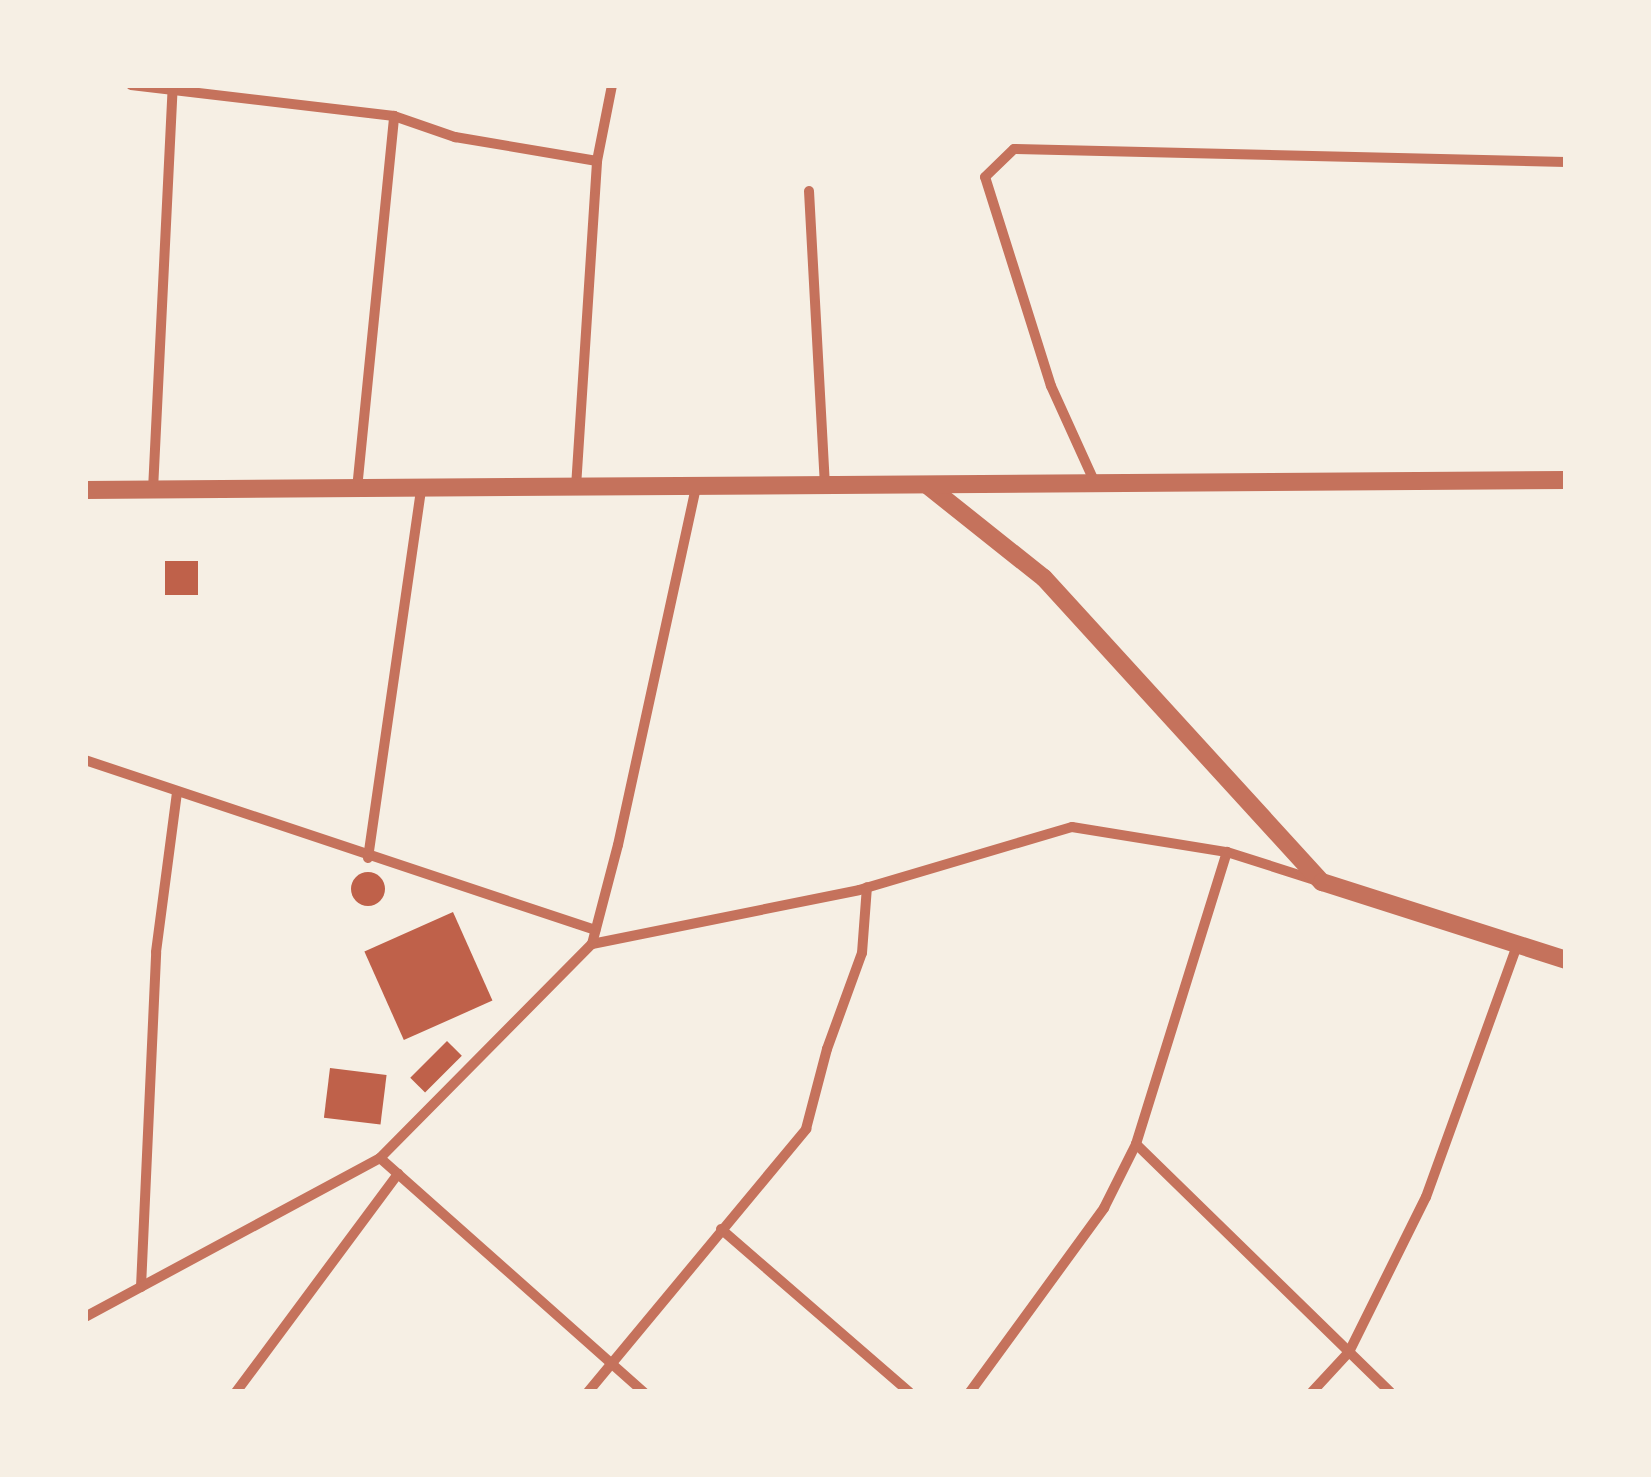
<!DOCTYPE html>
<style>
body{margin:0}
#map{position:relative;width:1651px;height:1477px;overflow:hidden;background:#f6efe4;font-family:Montserrat,sans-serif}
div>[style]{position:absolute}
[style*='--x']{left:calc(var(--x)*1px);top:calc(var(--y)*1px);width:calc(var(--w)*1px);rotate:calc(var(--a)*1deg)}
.building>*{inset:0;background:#bf614a;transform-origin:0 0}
.round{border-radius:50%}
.minor>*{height:10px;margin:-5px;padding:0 5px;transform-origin:5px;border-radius:5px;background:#c5725c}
.tertiary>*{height:18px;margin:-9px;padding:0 9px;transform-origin:9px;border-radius:9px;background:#c5725c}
span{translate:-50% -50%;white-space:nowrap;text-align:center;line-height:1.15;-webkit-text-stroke:8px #f6efe4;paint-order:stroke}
.frame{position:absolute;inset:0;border:88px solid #f6efe4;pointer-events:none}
</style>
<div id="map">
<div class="building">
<i style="left:165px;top:561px;width:33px;height:34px"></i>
<i class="round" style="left:351px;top:872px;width:34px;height:34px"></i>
<i style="left:453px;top:912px;width:97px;height:97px;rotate:66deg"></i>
<i style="left:447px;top:1041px;width:21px;height:52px;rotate:45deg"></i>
<i style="left:330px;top:1068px;width:57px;height:50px;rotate:7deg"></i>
</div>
<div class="minor">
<i style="--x:131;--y:85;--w:265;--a:6.7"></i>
<i style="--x:394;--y:116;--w:65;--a:19"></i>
<i style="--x:455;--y:137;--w:144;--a:9.6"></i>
<i style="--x:809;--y:191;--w:294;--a:86.9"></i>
<i style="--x:1095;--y:483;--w:107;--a:-114.4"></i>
<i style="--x:1051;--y:386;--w:219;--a:-107.5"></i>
<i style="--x:985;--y:177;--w:40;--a:-44"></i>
<i style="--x:1014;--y:149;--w:552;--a:1.35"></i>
<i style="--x:576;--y:487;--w:327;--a:-86.3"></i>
<i style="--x:597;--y:161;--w:77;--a:-78.8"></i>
<i style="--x:357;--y:489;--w:375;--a:-84.3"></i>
<i style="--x:153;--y:490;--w:404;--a:-87.2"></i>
<i style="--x:85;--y:760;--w:538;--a:18.43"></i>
<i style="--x:368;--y:858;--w:374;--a:-81.8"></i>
<i style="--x:592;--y:944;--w:272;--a:-11.4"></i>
<i style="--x:859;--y:890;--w:222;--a:-16.5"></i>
<i style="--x:1072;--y:827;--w:157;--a:9.2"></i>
<i style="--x:1227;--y:852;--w:92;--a:17.7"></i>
<i style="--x:1136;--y:1144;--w:355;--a:44.3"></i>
<i style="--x:380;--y:1158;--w:353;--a:41.6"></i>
<i style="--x:721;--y:1229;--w:249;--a:40.9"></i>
<i style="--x:141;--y:1287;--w:335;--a:-87.4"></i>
<i style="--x:156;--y:952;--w:161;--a:-82.5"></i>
<i style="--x:85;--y:1317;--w:335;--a:-28.3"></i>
<i style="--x:380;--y:1158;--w:301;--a:-45.3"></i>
<i style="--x:592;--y:944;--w:102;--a:-75.3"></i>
<i style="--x:618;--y:845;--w:367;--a:-77.7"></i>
<i style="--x:236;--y:1392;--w:272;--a:-53.4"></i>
<i style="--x:588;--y:1392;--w:342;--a:-50.3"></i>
<i style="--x:806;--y:1129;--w:83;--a:-75.3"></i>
<i style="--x:827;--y:1049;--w:102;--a:-70"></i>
<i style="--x:862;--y:953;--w:66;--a:-85.7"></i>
<i style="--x:970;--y:1392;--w:228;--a:-53.9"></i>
<i style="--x:1104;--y:1208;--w:72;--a:-63.4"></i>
<i style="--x:1136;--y:1144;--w:306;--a:-72.7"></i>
<i style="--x:1312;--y:1392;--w:54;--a:-47.2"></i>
<i style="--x:1349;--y:1352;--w:173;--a:-63.6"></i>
<i style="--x:1426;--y:1197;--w:268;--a:-70.1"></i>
</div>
<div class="tertiary">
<i style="--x:927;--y:485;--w:149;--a:38.5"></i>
<i style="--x:1044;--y:578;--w:412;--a:47.6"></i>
<i style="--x:1322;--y:882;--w:256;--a:17.7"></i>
<i style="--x:85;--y:490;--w:1481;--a:-0.39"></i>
</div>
<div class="frame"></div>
</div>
